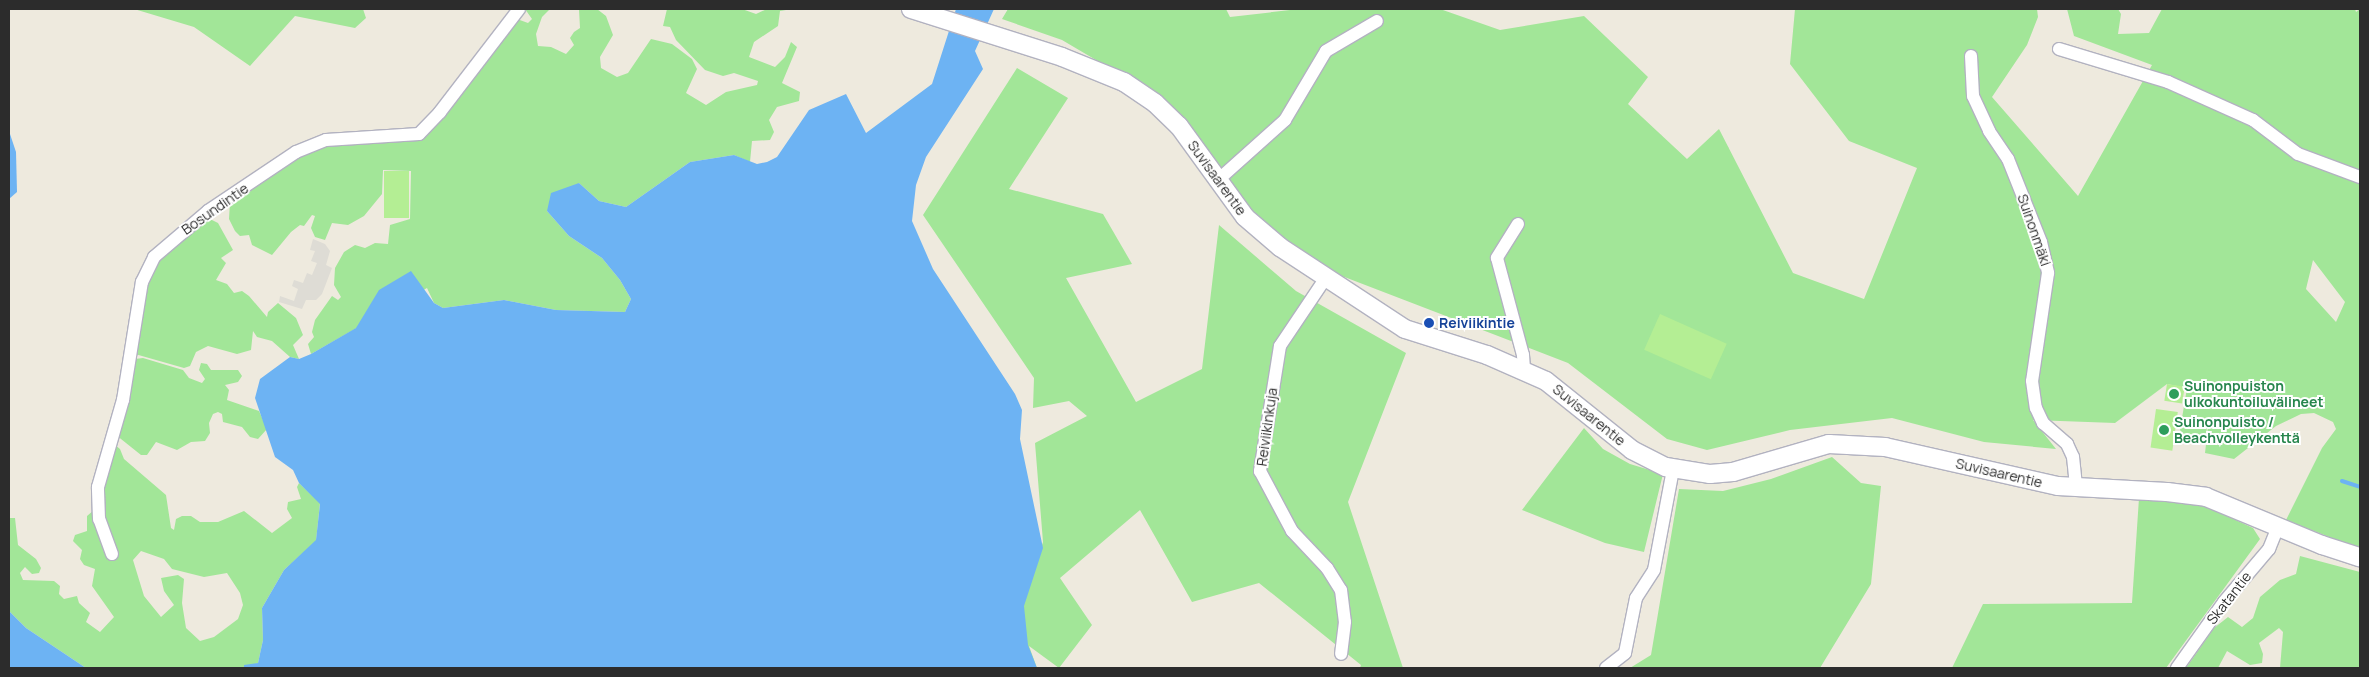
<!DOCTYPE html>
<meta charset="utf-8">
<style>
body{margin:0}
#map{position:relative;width:2369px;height:677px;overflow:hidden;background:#eeeade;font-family:Manrope,sans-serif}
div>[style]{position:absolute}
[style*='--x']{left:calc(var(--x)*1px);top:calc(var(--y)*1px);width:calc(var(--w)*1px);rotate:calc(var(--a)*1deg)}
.green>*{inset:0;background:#a2e698}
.pitch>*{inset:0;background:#b4ee94;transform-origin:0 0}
.plaza>*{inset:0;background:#dedcd5}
.water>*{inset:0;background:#6db3f3}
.stream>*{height:4px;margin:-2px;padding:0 2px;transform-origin:2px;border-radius:2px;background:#6db3f3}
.roads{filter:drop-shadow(1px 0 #b2b2c0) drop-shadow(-1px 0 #b2b2c0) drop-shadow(0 1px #b2b2c0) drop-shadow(0 -1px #b2b2c0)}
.street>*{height:12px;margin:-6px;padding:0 6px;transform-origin:6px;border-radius:6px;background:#fff}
.secondary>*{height:18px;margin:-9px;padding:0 9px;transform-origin:9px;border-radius:9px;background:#fff}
.dots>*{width:14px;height:14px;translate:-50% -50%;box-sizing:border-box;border:2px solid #fff;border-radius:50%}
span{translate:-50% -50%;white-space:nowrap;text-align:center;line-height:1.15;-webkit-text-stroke:4px #fff;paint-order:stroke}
.street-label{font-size:14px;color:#2c2c2c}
.transit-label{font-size:14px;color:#164399;font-weight:700}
.left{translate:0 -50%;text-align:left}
.leisure-label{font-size:14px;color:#27864d;font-weight:700}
.frame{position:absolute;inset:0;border:10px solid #2c2c2c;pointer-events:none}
</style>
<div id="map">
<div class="green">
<i style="clip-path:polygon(134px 9px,363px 9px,366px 18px,355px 28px,295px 16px,250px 66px,194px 27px)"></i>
<i style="clip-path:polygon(525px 9px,550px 9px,542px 17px,536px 34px,538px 46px,551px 47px,566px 54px,574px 45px,570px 38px,574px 32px,580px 28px,579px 9px,597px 9px,606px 16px,613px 35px,600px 57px,601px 68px,617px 77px,628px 73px,651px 39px,672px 44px,692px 59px,697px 69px,686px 93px,706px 105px,726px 92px,757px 85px,758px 81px,734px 73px,723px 76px,705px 70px,676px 40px,670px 27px,663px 26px,667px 9px,742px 9px,756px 14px,767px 9px,792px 9px,780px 11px,778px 26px,754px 42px,749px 57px,775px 67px,785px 57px,791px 42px,797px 47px,782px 83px,800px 92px,799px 101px,777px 107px,769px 120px,774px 132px,770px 140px,752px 141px,750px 162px,734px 155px,690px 162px,626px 207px,599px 201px,579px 183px,547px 211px,569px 236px,602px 258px,620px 280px,631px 299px,625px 312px,556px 310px,504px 300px,443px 308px,434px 303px,427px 288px,311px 354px,308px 344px,314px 337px,312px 332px,315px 320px,332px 296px,338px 300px,341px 297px,334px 285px,335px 268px,344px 252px,355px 245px,365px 248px,375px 243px,388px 244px,390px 225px,410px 219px,411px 171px,383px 170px,382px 194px,364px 216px,348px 225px,332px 223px,325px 240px,315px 237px,311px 228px,315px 216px,312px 215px,304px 226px,300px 225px,291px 232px,272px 255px,252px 245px,249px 235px,240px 236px,235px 231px,229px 219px,230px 202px,309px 148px,418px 137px,517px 19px,528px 23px,532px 19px)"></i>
<i style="clip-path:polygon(evenodd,1008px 9px,1226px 9px,1230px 17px,1299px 9px,1440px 9px,1500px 30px,1584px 16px,1648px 77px,1628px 104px,1687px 159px,1719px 129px,1793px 273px,1864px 299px,1917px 168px,1849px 141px,1790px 64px,1795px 9px,2037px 9px,2038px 17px,2027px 45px,1992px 97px,2078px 196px,2152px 65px,2074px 36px,2067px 9px,2118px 9px,2121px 14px,2118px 34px,2149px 33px,2162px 9px,2355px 9px,2356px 12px,2360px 9px,2360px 549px,2286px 520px,2322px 448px,2336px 429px,2333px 422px,2314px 413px,2301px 414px,2276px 426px,2234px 459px,2205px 453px,2209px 418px,2206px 433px,2200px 441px,2187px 439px,2180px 430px,2187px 388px,2167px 384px,2115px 423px,2033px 420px,2056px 449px,1984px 442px,1892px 418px,1790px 430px,1707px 450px,1667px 439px,1568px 363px,1321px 268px,1247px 216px,1169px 103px,1062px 40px,1002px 19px,1008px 9px,2313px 260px,2345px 302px,2336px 322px,2306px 289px,2313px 260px)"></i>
<i style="clip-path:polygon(1017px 68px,1068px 98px,1009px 189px,1103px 214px,1132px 264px,1066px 278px,1136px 402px,1202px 369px,1219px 225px,1296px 291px,1406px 353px,1348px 502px,1403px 668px,1360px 668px,1361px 665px,1259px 583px,1192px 602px,1140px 510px,1060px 578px,1092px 625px,1059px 668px,1029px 646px,1037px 668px,1000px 668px,1043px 542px,1035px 443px,1087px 416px,1069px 401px,1033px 408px,1034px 378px,923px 215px)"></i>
<i style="clip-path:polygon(210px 219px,218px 223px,233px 250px,221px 258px,226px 263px,216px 280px,227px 284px,234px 293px,242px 291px,249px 296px,267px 317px,268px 312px,278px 303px,296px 318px,303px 335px,293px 345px,299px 359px,290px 357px,272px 341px,257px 337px,253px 331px,251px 350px,237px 354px,208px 346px,196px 352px,190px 366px,184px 368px,135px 354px,145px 273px,202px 221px)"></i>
<i style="clip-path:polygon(143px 358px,183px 370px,189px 378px,202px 383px,205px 379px,199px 370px,201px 363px,207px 364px,211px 370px,238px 370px,242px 376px,238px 382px,225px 385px,229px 390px,227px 400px,259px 411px,267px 429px,258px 439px,250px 437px,242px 427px,223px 422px,222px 414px,218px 412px,213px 414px,209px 423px,210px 433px,205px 441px,191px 442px,177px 450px,156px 442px,147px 455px,141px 455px,116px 435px,135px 359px)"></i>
<i style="clip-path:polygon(1584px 428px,1603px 449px,1630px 464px,1663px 474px,1644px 552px,1605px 543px,1522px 510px)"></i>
<i style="clip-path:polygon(evenodd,114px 444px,120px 449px,124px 459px,166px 495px,171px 528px,174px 530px,176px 519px,182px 516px,191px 516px,200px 522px,218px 522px,244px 511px,272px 533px,292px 518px,287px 509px,288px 502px,301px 499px,297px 487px,299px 483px,320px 503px,316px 541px,284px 570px,262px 608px,263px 640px,258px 663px,244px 668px,86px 668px,26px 628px,9px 611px,9px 518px,15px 518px,18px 545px,36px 559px,41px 568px,39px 573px,32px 574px,25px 567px,20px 573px,23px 580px,54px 581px,60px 586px,59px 594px,64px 599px,77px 596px,79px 603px,90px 613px,86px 622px,100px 632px,114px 617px,92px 586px,95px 569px,84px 565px,80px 559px,82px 550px,73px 541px,75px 535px,87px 531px,87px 516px,94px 510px,114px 444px,141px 551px,164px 559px,172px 569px,204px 577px,227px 573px,240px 593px,243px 605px,238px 619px,214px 637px,200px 641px,186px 628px,182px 603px,184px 579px,178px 575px,161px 578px,164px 591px,174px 605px,161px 617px,144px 596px,133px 560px,141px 551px)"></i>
<i style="clip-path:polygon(1832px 457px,1861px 483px,1881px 486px,1871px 584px,1820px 668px,1630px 668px,1651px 655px,1679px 489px,1723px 491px,1771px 479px)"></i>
<i style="clip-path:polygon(2139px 498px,2205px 506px,2253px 528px,2260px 539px,2166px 668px,1952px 668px,1983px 604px,2132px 603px)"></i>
<i style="clip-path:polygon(2300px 556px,2360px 572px,2360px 668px,2280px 668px,2283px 632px,2279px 628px,2259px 643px,2263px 654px,2262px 663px,2250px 665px,2227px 651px,2218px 668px,2186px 668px,2214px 628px,2223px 621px,2228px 617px,2242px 627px,2253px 618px,2260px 597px,2280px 580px,2296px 574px)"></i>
</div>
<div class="pitch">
<i style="left:384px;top:171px;width:25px;height:47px"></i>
<i style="left:1660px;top:314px;width:73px;height:39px;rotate:24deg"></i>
<i style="left:2167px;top:384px;width:18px;height:17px;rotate:9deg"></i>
<i style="left:2156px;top:409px;width:22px;height:39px;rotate:8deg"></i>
</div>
<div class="plaza">
<i style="clip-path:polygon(313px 239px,325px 244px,330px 251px,326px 265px,332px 268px,322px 294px,316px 300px,306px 300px,302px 309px,279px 302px,280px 296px,294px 301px,298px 289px,292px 286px,294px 280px,303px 283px,307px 273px,312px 275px,317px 263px,311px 261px,315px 251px,310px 250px)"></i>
</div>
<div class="water">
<i style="clip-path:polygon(956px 9px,994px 9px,975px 51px,983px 69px,926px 157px,916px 185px,912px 221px,933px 269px,1015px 394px,1022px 410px,1020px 439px,1043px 548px,1024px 606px,1028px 645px,1037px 668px,244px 668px,244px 665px,258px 663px,263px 640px,262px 608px,284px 570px,316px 540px,320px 504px,299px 483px,293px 470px,275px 457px,255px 398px,260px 379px,290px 357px,299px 359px,311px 354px,356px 328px,379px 290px,411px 271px,434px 303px,443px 308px,504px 300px,556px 310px,625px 312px,631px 299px,620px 280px,602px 258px,569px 236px,547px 211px,551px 193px,579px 183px,599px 201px,626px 207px,690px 162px,734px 155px,757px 164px,767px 162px,777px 157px,809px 110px,846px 94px,866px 133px,932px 84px)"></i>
<i style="clip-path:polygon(9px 131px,16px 152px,17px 192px,9px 199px)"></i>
<i style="clip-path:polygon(9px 611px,26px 628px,86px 668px,9px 668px)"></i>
</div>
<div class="stream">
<i style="--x:2342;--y:481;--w:19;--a:18"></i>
</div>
<div class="roads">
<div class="street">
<i style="--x:2059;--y:49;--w:114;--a:16.8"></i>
<i style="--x:2168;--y:82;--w:93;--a:24.1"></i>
<i style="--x:2253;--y:120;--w:56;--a:37.1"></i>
<i style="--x:2298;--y:154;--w:66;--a:20.4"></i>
<i style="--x:1971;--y:56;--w:40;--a:87.1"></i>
<i style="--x:1973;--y:96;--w:38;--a:65"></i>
<i style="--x:1989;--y:131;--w:34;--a:56"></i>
<i style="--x:2008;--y:159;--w:89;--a:68.3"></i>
<i style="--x:2041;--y:242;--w:32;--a:77"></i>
<i style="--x:2048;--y:273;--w:109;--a:98.4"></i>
<i style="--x:2032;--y:381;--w:27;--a:82"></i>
<i style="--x:2036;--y:408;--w:17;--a:65"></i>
<i style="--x:2043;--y:423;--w:32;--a:41"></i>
<i style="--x:2067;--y:444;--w:14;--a:65"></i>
<i style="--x:2073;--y:457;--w:31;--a:84"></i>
<i style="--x:1218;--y:180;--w:90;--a:-41.8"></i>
<i style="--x:1285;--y:120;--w:80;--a:-59.3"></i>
<i style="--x:1326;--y:51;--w:59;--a:-30.5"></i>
<i style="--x:1518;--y:224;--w:40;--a:122"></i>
<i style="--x:1497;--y:258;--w:100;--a:75"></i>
<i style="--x:1523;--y:355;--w:15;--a:86"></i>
<i style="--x:1325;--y:279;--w:81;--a:123.9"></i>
<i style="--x:1280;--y:346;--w:127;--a:99.1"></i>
<i style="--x:1260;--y:471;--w:68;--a:61.9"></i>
<i style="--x:1292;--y:531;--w:51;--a:46.6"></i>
<i style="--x:1327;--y:568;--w:26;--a:58"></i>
<i style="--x:1341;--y:590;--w:32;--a:83"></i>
<i style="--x:1345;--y:622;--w:32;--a:97"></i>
<i style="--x:112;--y:554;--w:37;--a:-110"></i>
<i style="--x:99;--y:519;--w:32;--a:-92"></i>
<i style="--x:98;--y:487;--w:91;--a:-74"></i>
<i style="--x:123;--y:400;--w:120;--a:-80.9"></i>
<i style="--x:142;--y:282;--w:28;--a:-64"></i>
<i style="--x:154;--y:257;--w:71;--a:-40.4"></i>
<i style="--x:208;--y:211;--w:106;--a:-33.8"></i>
<i style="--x:296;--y:152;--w:32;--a:-22"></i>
<i style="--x:326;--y:140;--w:93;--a:-3.7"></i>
<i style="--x:419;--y:134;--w:30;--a:-46"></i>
<i style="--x:440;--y:112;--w:130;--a:-52.5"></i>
<i style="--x:1606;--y:668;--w:24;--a:-38"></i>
<i style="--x:1625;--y:653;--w:56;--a:-78.7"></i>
<i style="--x:1636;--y:598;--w:33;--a:-57"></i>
<i style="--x:1654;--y:570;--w:103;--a:-79.3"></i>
<i style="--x:2177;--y:668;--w:81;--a:-54.5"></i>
<i style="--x:2224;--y:602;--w:70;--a:-49.7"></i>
<i style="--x:2269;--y:549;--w:24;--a:-68"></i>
</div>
<div class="secondary">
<i style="--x:911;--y:9;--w:158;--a:17.6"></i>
<i style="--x:1062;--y:57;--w:67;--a:22"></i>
<i style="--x:1124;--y:82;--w:37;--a:34"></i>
<i style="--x:1155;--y:103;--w:33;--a:44"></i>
<i style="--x:1179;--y:126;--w:112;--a:54"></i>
<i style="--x:1245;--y:217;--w:46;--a:40.6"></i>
<i style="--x:1280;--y:247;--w:149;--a:33.3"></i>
<i style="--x:1405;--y:329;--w:86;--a:17.6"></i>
<i style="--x:1487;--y:355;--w:64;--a:23.8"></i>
<i style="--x:1546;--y:381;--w:110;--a:38.7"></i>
<i style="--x:1632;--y:450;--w:38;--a:27"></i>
<i style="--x:1666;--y:467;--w:45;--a:9"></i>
<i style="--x:1710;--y:474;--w:23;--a:-5"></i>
<i style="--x:1733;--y:472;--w:100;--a:-16.3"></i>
<i style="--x:1829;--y:444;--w:56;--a:3.1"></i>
<i style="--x:1885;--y:447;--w:177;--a:12.7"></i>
<i style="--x:2058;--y:486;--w:109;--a:3.2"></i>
<i style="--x:2167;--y:492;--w:39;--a:7"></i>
<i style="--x:2206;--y:497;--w:126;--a:22.5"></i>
<i style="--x:2322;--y:545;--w:40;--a:18"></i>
</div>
</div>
<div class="dots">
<i style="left:1429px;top:323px;background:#1a4fb4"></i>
<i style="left:2174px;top:394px;background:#2e9e5b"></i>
<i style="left:2164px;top:430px;background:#2e9e5b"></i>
</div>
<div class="street-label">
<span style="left:1217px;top:178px;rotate:54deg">Suvisaarentie</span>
<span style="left:215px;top:209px;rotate:-35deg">Bosundintie</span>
<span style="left:2034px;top:230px;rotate:71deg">Suinonmäki</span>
<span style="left:1589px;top:415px;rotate:39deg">Suvisaarentie</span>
<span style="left:1267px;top:427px;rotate:-82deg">Reiviikinkuja</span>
<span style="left:1999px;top:473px;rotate:13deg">Suvisaarentie</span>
<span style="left:2229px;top:598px;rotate:-52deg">Skatantie</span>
</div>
<div class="transit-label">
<span class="left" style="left:1439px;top:323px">Reiviikintie</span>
</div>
<div class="leisure-label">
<span class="left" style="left:2184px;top:394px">Suinonpuiston<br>ulkokuntoiluvälineet</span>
<span class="left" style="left:2174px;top:430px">Suinonpuisto /<br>Beachvolleykenttä</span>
</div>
<div class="frame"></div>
</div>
